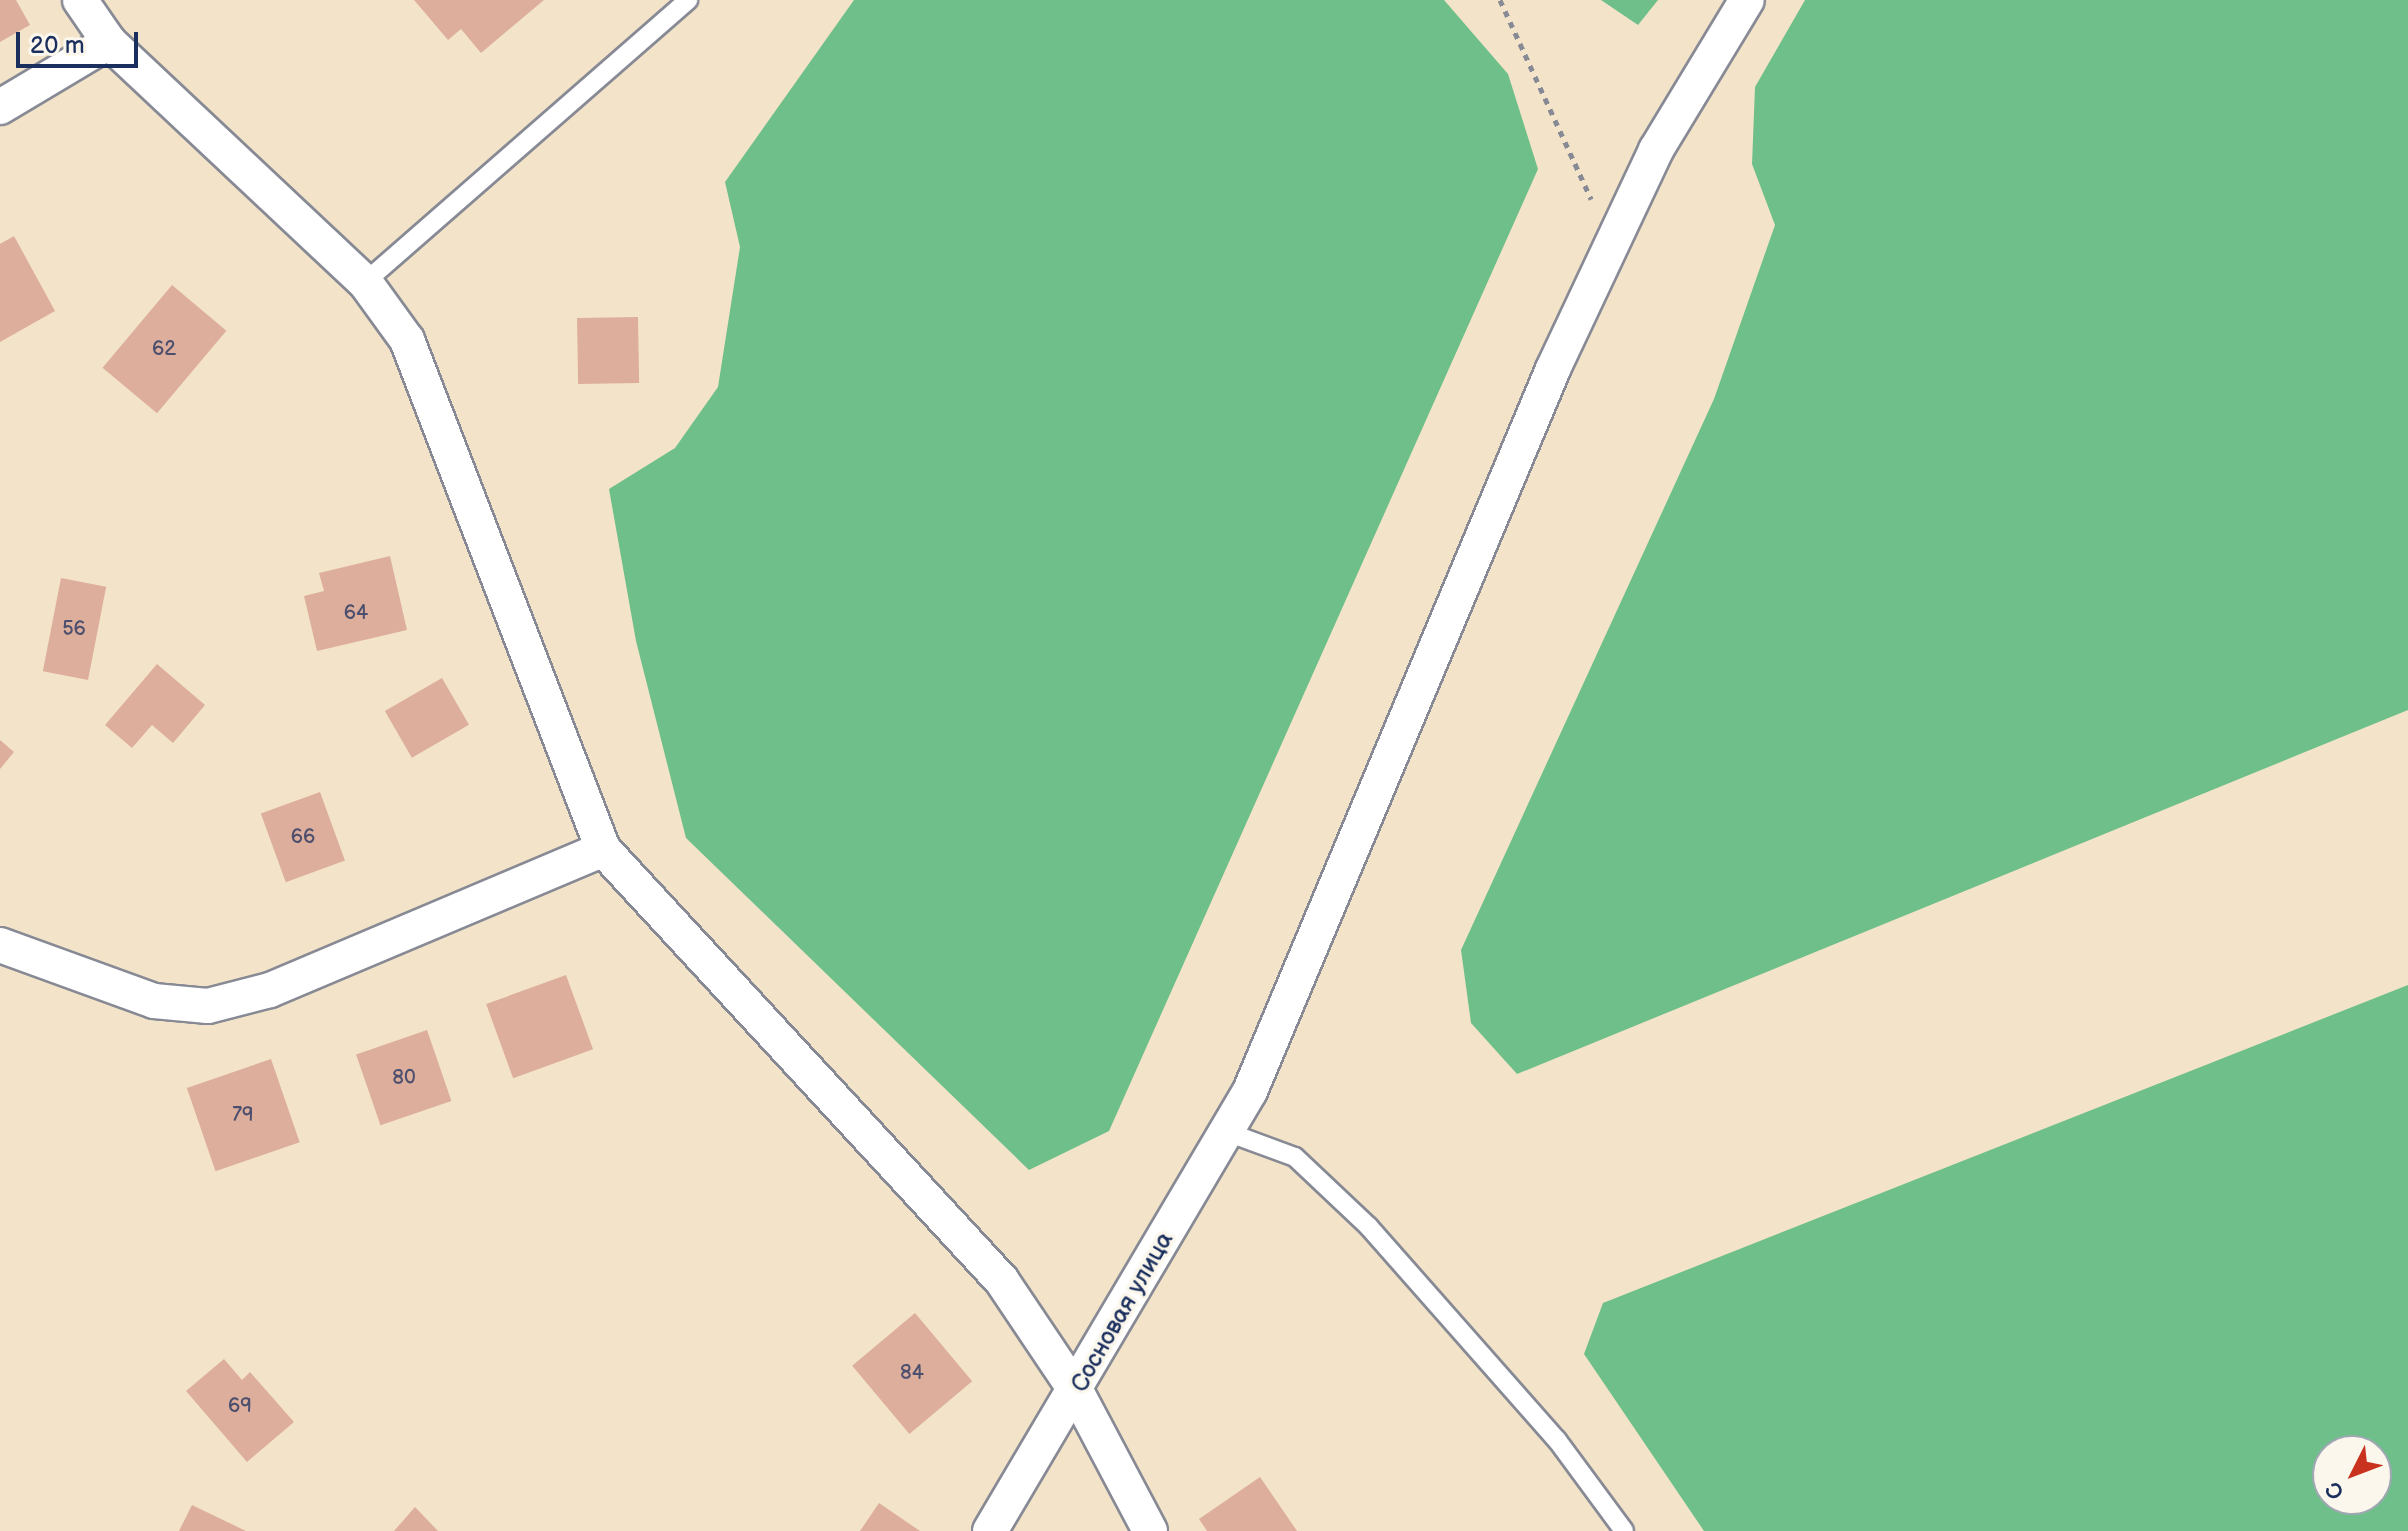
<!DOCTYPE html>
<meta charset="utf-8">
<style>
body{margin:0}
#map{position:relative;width:2408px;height:1531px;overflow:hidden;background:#f3e4c9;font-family:"Balsamiq Sans",sans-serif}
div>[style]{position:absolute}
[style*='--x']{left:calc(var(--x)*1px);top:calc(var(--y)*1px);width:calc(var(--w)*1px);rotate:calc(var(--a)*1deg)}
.forest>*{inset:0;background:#6ebf8a}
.building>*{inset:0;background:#ddae9b;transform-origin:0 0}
.path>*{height:5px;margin-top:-2.5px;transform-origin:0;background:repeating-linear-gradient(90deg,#878a94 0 6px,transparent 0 12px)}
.roads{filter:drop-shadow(2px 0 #878a94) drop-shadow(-2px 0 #878a94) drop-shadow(0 2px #878a94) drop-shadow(0 -2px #878a94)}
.lane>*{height:18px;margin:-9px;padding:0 9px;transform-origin:9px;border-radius:9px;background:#fff}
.street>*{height:34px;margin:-17px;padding:0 17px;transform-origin:17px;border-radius:17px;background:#fff}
span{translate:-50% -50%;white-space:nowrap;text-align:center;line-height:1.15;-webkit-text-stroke:7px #fbf7ec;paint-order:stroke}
.number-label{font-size:20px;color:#4c4f6d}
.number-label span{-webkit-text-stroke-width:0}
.street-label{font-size:24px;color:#1b2f5e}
.north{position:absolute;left:2312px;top:1435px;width:80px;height:80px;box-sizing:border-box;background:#fbf7ec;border:2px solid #a1a7b3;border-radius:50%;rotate:228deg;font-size:22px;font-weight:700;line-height:32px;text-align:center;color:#1b2f5e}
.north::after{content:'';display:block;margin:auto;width:28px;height:36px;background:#c8321e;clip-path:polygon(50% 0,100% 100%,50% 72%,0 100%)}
.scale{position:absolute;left:16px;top:32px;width:122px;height:36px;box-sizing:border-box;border:4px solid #1b2f5e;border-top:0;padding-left:10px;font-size:24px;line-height:28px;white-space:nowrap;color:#1b2f5e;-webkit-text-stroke:6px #fbf7ec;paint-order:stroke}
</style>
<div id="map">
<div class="forest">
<i style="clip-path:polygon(854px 0,1444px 0,1508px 74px,1538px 169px,1109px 1131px,1029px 1170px,686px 838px,636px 641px,609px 489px,675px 448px,718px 387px,740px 247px,725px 182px)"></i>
<i style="clip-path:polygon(1601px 0,1658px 0,1638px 25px)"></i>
<i style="clip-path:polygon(1805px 0,2408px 0,2408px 710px,1517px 1074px,1471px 1023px,1461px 950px,1714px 399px,1775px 225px,1752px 164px,1755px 87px)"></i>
<i style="clip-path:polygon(evenodd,2408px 985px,2408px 1531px,1704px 1531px,1584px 1354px,1603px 1303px,2408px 985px,2328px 1451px,2376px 1451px,2376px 1499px,2328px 1499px,2328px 1451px)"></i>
</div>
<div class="building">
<i style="clip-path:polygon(0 0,16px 0,30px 25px,0 42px)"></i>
<i style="clip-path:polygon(414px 0,544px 0,481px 53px,461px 29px,448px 40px)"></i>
<i style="clip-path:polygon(14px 236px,55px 311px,0 342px,0 244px)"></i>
<i style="left:172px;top:285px;width:71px;height:108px;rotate:40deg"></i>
<i style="left:638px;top:317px;width:66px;height:61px;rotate:89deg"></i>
<i style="clip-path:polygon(390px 556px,407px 630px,317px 651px,304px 596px,324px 591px,319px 573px)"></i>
<i style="left:61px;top:578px;width:46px;height:95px;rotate:11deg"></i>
<i style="clip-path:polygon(157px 664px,205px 705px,173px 743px,152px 725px,132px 748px,105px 725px)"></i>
<i style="left:442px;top:678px;width:54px;height:66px;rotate:60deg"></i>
<i style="clip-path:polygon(0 740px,14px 752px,0 769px)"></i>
<i style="left:320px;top:792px;width:73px;height:63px;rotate:70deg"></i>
<i style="left:566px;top:975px;width:79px;height:85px;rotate:70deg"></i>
<i style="left:427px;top:1030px;width:75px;height:75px;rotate:71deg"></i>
<i style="left:271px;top:1059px;width:88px;height:89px;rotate:71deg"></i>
<i style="left:915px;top:1313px;width:89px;height:82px;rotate:50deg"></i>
<i style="clip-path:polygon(224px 1359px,242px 1380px,250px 1372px,294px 1422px,247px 1462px,186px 1391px)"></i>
<i style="clip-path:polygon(1260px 1477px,1297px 1531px,1207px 1531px,1199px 1519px)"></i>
<i style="clip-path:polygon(879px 1503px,920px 1531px,860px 1531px)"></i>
<i style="clip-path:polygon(192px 1505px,246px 1531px,179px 1531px)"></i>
<i style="clip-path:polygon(415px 1507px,438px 1531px,394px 1531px)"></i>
</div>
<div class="path">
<i style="--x:1500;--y:0;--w:219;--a:65.4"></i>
</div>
<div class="roads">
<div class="lane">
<i style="--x:365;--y:282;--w:429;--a:-41.1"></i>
<i style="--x:1227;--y:1132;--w:72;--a:20.2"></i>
<i style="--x:1295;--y:1157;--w:102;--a:43.4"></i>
<i style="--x:1369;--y:1227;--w:284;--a:48.6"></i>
<i style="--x:1557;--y:1440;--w:113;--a:53.6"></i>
</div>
<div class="street">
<i style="--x:80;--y:0;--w:51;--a:55.4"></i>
<i style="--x:109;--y:42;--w:351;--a:43.2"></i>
<i style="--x:365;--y:282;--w:72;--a:54.1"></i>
<i style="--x:407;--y:340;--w:545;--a:68.94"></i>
<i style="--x:603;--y:849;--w:588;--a:47.27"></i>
<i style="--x:1002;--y:1281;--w:133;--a:56.1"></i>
<i style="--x:1076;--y:1391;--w:158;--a:62.1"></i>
<i style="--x:0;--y:107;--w:127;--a:-30.8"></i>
<i style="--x:0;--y:945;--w:164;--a:20"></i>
<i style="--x:154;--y:1001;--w:54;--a:5.3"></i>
<i style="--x:208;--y:1006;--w:64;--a:-14.5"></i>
<i style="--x:270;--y:990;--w:362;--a:-22.9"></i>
<i style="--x:990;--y:1531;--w:511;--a:-59.42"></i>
<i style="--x:1250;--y:1091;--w:783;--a:-67.23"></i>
<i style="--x:1553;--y:369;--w:242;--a:-64.8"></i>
<i style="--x:1656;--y:150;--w:175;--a:-58.8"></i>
</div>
</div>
<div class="number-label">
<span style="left:164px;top:349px">62</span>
<span style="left:356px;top:613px">64</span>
<span style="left:74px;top:629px">56</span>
<span style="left:303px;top:837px">66</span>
<span style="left:404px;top:1078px">80</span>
<span style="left:243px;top:1115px">79</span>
<span style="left:912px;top:1373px">84</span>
<span style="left:240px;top:1406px">69</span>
</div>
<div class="street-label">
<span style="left:1122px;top:1312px;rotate:-60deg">Сосновая улица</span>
</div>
<div class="north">С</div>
<div class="scale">20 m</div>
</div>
